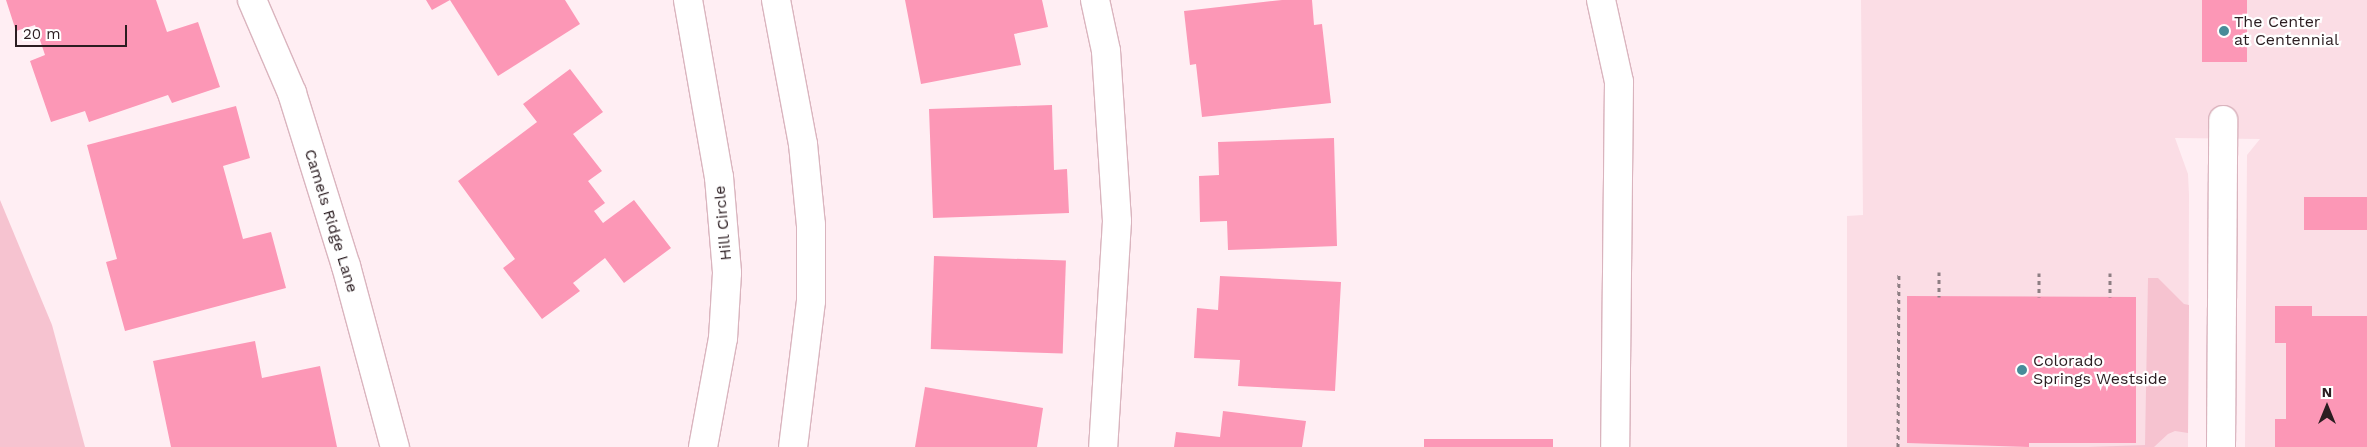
<!DOCTYPE html>
<style>
body{margin:0}
#map{position:relative;width:2367px;height:447px;overflow:hidden;background:#ffeef3;font-family:"Work Sans",sans-serif}
div>[style]{position:absolute}
[style*='--x']{left:calc(var(--x)*1px);top:calc(var(--y)*1px);width:calc(var(--w)*1px);rotate:calc(var(--a)*1deg)}
.built>*{inset:0;background:#fbdde5}
.green>*{inset:0;background:#f6c3d0}
.building>*{inset:0;background:#fc97b6;transform-origin:0 0}
.path>*{height:3px;margin-top:-1.5px;transform-origin:0;background:repeating-linear-gradient(90deg,#8d7e83 0 4px,transparent 0 8px)}
.roads{filter:drop-shadow(1px 0 #dab4be) drop-shadow(-1px 0 #dab4be) drop-shadow(0 1px #dab4be) drop-shadow(0 -1px #dab4be)}
.minor>*{height:28px;margin:-14px;padding:0 14px;transform-origin:14px;border-radius:14px;background:#fff}
.dots>*{width:14px;height:14px;translate:-50% -50%;box-sizing:border-box;border:2px solid #fff;border-radius:50%}
span{translate:-50% -50%;white-space:nowrap;text-align:center;line-height:1.15;-webkit-text-stroke:4.5px #fff;paint-order:stroke}
.poi-label{font-size:16px;color:#2b1d21}
.left{translate:0 -50%;text-align:left}
.street-label{font-size:16px;color:#2b1d21}
.north{position:absolute;left:2302px;top:382px;width:50px;height:50px;-webkit-text-stroke:4px #fff;paint-order:stroke;rotate:0deg;font-size:14px;font-weight:700;line-height:20px;text-align:center;color:#2b1d21}
.north::after{content:'';display:block;margin:auto;width:18px;height:22px;background:#2b1d21;clip-path:polygon(50% 0,100% 100%,50% 72%,0 100%)}
.scale{position:absolute;left:15px;top:25px;width:112px;height:22px;box-sizing:border-box;border:2px solid #2b1d21;border-top:0;padding-left:6px;font-size:15px;line-height:18px;white-space:nowrap;color:#2b1d21;-webkit-text-stroke:4px #fff;paint-order:stroke}
</style>
<div id="map">
<div class="built">
<i style="clip-path:polygon(1861px 0,2367px 0,2367px 447px,2245px 447px,2247px 155px,2260px 139px,2175px 138px,2188px 174px,2189px 195px,2188px 447px,1847px 447px,1847px 216px,1863px 215px)"></i>
</div>
<div class="green">
<i style="clip-path:polygon(0 200px,52px 325px,85px 447px,0 447px)"></i>
<i style="clip-path:polygon(2148px 278px,2158px 278px,2184px 304px,2189px 305px,2188px 433px,2175px 431px,2168px 434px,2154px 447px,2088px 447px,2145px 445px)"></i>
</div>
<div class="building">
<i style="clip-path:polygon(6px 0,156px 0,167px 32px,198px 22px,220px 87px,172px 103px,168px 95px,89px 122px,85px 111px,51px 122px,30px 61px,45px 55px,35px 25px,16px 31px)"></i>
<i style="clip-path:polygon(426px 0,450px 0,432px 10px)"></i>
<i style="clip-path:polygon(450px 0,565px 0,580px 24px,498px 76px)"></i>
<i style="clip-path:polygon(905px 0,1042px 0,1048px 27px,1014px 34px,1021px 65px,921px 84px)"></i>
<i style="clip-path:polygon(1282px 0,1312px 0,1314px 25px,1322px 24px,1331px 103px,1202px 117px,1196px 64px,1190px 65px,1184px 11px)"></i>
<i style="left:2202px;top:0;width:45px;height:62px"></i>
<i style="clip-path:polygon(570px 69px,603px 112px,573px 134px,602px 171px,588px 181px,605px 203px,594px 211px,603px 223px,634px 200px,671px 248px,624px 283px,605px 258px,573px 283px,580px 291px,542px 319px,503px 268px,515px 259px,458px 181px,537px 122px,523px 104px)"></i>
<i style="clip-path:polygon(1052px 105px,1054px 170px,1067px 169px,1069px 213px,933px 218px,929px 109px)"></i>
<i style="clip-path:polygon(236px 106px,250px 158px,223px 166px,243px 239px,271px 232px,286px 288px,125px 331px,106px 262px,117px 259px,87px 145px)"></i>
<i style="clip-path:polygon(1334px 138px,1337px 246px,1228px 250px,1227px 221px,1200px 222px,1199px 176px,1219px 175px,1218px 142px)"></i>
<i style="left:2304px;top:197px;width:63px;height:33px"></i>
<i style="left:934px;top:256px;width:132px;height:93px;rotate:2deg"></i>
<i style="clip-path:polygon(1220px 276px,1341px 282px,1335px 391px,1238px 386px,1240px 360px,1194px 358px,1197px 308px,1218px 310px)"></i>
<i style="clip-path:polygon(1907px 296px,2136px 297px,2136px 443px,2029px 443px,2029px 447px,1907px 443px)"></i>
<i style="clip-path:polygon(2275px 306px,2312px 306px,2312px 316px,2367px 316px,2367px 447px,2275px 447px,2275px 419px,2286px 419px,2286px 343px,2275px 343px)"></i>
<i style="clip-path:polygon(255px 341px,262px 378px,320px 366px,337px 447px,171px 447px,153px 361px)"></i>
<i style="clip-path:polygon(925px 387px,1043px 408px,1037px 447px,915px 447px)"></i>
<i style="clip-path:polygon(1223px 411px,1306px 421px,1302px 447px,1174px 447px,1176px 432px,1220px 437px)"></i>
<i style="left:1553px;top:439px;width:8px;height:129px;rotate:90deg"></i>
</div>
<div class="path">
<i style="--x:1939;--y:272;--w:25;--a:90"></i>
<i style="--x:2039;--y:273;--w:24;--a:90"></i>
<i style="--x:2110;--y:273;--w:24;--a:90"></i>
<i style="--x:1898;--y:447;--w:175;--a:-89.7"></i>
</div>
<div class="roads">
<div class="minor">
<i style="--x:252;--y:0;--w:101;--a:66.7"></i>
<i style="--x:292;--y:93;--w:181;--a:72.7"></i>
<i style="--x:346;--y:266;--w:188;--a:74.9"></i>
<i style="--x:688;--y:0;--w:180;--a:80.1"></i>
<i style="--x:719;--y:177;--w:96;--a:85.2"></i>
<i style="--x:727;--y:273;--w:65;--a:93.5"></i>
<i style="--x:723;--y:338;--w:111;--a:100.4"></i>
<i style="--x:776;--y:0;--w:147;--a:79.4"></i>
<i style="--x:803;--y:144;--w:81;--a:84.4"></i>
<i style="--x:811;--y:225;--w:76;--a:90"></i>
<i style="--x:811;--y:301;--w:147;--a:97"></i>
<i style="--x:1095;--y:0;--w:52;--a:77.8"></i>
<i style="--x:1106;--y:51;--w:170;--a:86.3"></i>
<i style="--x:1117;--y:221;--w:226;--a:93.5"></i>
<i style="--x:1601;--y:0;--w:84;--a:77.6"></i>
<i style="--x:1619;--y:82;--w:365;--a:90.6"></i>
<i style="--x:2221;--y:447;--w:327;--a:-89.6"></i>
</div>
</div>
<div class="dots">
<i style="left:2224px;top:31px;background:#478c99"></i>
<i style="left:2022px;top:370px;background:#478c99"></i>
</div>
<div class="poi-label">
<span class="left" style="left:2234px;top:31px">The Center<br>at Centennial</span>
<span class="left" style="left:2033px;top:370px">Colorado<br>Springs Westside</span>
</div>
<div class="street-label">
<span style="left:331px;top:221px;rotate:73deg">Camels Ridge Lane</span>
<span style="left:723px;top:223px;rotate:-95deg">Hill Circle</span>
</div>
<div class="north">N</div>
<div class="scale">20 m</div>
</div>
